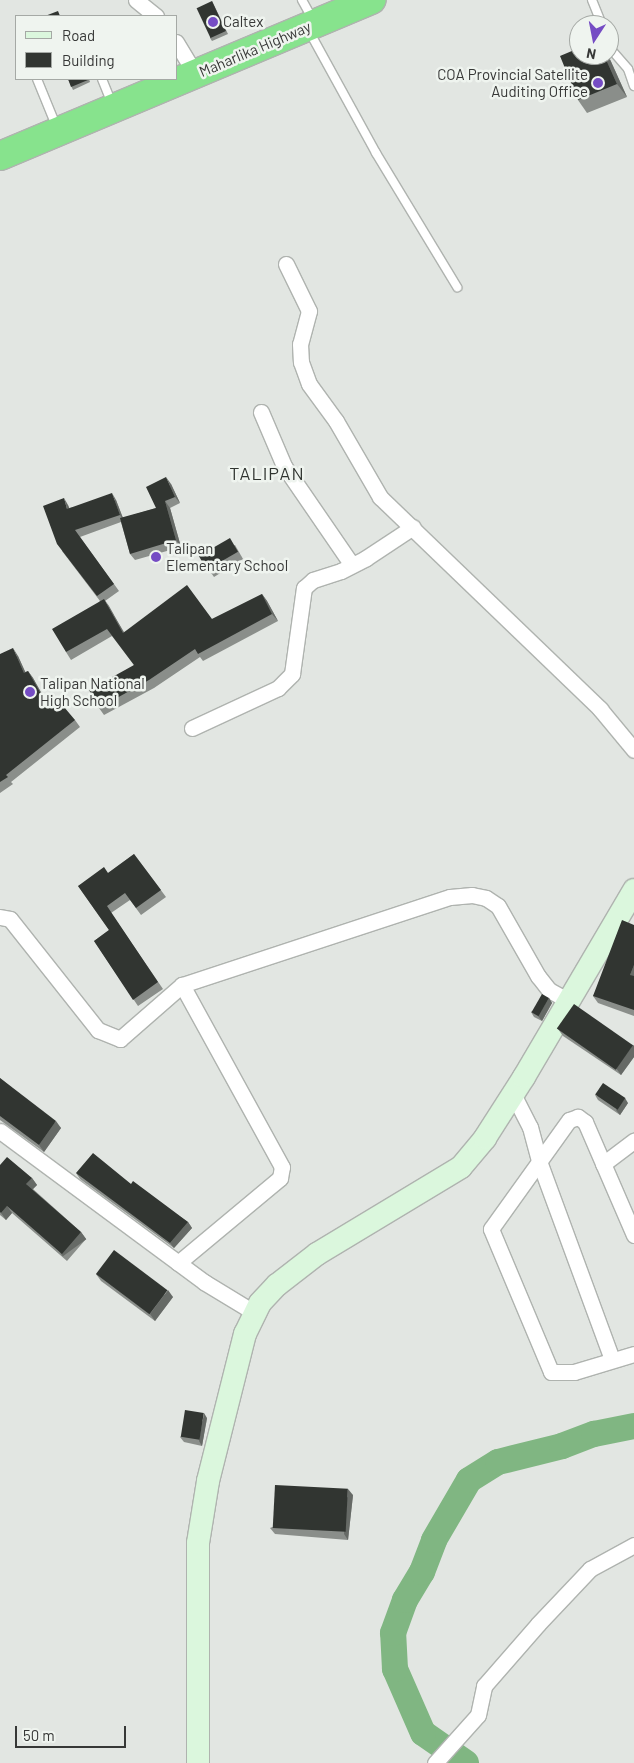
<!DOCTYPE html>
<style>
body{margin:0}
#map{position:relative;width:634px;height:1763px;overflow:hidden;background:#e2e6e2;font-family:Barlow,sans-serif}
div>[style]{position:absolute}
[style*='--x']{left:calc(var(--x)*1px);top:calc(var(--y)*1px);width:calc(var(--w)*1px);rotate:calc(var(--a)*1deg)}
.river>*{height:26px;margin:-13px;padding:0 13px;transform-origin:13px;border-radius:13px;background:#80b682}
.roads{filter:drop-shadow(1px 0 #afb3af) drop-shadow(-1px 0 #afb3af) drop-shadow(0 1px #afb3af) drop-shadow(0 -1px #afb3af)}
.lane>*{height:8px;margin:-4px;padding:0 4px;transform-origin:4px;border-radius:4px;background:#fff}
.street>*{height:15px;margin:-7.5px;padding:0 7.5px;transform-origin:7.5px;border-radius:7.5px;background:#fff}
.secondary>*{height:22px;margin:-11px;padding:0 11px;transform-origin:11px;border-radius:11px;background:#dbf7dd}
.highway>*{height:28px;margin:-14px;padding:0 14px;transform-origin:14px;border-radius:14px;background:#87e38d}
.wall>*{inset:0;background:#8a8e8a}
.shaded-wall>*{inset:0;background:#666a66;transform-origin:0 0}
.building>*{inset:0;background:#313531;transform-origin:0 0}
.dots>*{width:14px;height:14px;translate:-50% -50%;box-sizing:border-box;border:2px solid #eff4ef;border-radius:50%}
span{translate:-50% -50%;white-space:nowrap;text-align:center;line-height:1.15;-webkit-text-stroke:5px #eff4ef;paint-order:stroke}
.poi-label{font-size:15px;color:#373837}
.left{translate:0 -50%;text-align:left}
.right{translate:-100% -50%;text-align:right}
.street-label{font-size:15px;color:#373837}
.quarter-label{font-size:18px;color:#303430;letter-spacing:1px}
.legend{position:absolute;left:15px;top:15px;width:162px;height:65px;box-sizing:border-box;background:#eff4ef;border:1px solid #a5a9a5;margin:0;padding:6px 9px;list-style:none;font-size:15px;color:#373837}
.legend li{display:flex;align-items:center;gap:10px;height:25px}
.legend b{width:25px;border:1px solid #a5a9a5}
.north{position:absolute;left:569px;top:15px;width:50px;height:50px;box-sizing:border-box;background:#eff4ef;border:1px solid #a5a9a5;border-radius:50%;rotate:191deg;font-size:14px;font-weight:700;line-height:20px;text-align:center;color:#373837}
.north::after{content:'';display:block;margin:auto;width:18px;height:22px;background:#754cc4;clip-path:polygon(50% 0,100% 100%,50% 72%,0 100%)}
.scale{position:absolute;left:15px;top:1726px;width:111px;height:22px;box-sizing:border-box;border:2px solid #373837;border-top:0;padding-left:6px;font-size:15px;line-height:18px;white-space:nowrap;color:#373837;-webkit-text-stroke:4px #eff4ef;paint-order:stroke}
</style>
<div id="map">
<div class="river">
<i style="--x:466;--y:1763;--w:52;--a:-145.1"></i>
<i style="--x:423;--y:1733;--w:70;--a:-113.6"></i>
<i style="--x:395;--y:1669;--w:36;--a:-93"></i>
<i style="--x:393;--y:1633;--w:35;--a:-70"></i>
<i style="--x:405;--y:1600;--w:33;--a:-59"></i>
<i style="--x:422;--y:1572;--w:34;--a:-69"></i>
<i style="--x:434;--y:1540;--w:69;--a:-59.7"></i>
<i style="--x:469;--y:1480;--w:34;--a:-32"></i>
<i style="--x:498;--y:1462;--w:66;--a:-14"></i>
<i style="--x:562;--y:1446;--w:34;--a:-21"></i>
<i style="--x:594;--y:1434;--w:41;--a:-11.3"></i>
</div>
<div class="roads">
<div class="lane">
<i style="--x:302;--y:0;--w:23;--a:61"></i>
<i style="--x:592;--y:0;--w:27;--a:68"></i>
<i style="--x:309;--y:31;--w:139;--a:61.2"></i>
<i style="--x:376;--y:153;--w:157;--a:58.8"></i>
<i style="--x:609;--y:47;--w:29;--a:49"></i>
<i style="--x:628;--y:69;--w:18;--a:71"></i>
<i style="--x:37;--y:79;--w:53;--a:67.8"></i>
<i style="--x:102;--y:79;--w:27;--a:68"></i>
</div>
<div class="street">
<i style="--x:136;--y:0;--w:26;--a:39"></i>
<i style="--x:176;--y:42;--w:37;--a:59"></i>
<i style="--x:286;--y:264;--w:52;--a:63.9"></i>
<i style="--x:309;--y:311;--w:34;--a:105"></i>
<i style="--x:300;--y:344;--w:18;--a:87"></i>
<i style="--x:301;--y:362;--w:23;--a:70"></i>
<i style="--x:309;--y:384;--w:46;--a:53.9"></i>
<i style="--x:336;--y:421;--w:88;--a:59.9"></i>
<i style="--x:380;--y:497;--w:306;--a:43.9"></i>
<i style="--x:600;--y:709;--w:53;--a:50.3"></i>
<i style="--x:261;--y:412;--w:59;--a:66.9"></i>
<i style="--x:284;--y:466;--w:120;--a:55.5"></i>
<i style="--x:192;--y:728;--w:95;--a:-24.9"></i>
<i style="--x:278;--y:688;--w:20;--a:-45"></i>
<i style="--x:292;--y:674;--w:87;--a:-82.1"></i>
<i style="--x:304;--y:588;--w:12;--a:-42"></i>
<i style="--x:313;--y:580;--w:29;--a:-18"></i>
<i style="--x:341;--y:571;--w:28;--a:-27"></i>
<i style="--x:366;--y:558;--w:56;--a:-33.4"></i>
<i style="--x:0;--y:917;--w:10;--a:11"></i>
<i style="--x:10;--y:919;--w:142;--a:51.6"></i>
<i style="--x:98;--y:1030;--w:24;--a:22"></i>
<i style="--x:120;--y:1039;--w:82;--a:-41.1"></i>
<i style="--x:513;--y:1094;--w:37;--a:63"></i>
<i style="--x:530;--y:1127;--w:35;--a:75"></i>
<i style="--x:539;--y:1161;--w:211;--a:69.8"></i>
<i style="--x:0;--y:1131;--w:254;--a:36.5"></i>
<i style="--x:204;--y:1282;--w:60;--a:31.3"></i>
<i style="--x:603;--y:1164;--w:39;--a:-37"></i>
<i style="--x:634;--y:1235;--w:123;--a:-113.4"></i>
<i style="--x:585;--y:1122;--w:9;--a:-144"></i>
<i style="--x:578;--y:1117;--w:9;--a:162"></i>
<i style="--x:569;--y:1120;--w:134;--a:125.6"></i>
<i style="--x:491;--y:1229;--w:155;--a:67.2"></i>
<i style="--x:551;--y:1372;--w:23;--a:0"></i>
<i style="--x:574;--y:1372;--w:63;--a:-16.7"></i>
<i style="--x:178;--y:1263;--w:133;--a:-39.8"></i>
<i style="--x:280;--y:1178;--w:11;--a:-80"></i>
<i style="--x:282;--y:1167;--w:208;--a:-118.8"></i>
<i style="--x:182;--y:985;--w:282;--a:-18.2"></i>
<i style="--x:450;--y:897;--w:22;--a:-5"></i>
<i style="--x:472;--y:895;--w:14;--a:12"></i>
<i style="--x:486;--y:898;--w:14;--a:34"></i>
<i style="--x:498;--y:906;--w:81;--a:60.3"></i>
<i style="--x:538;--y:976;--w:18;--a:52"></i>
<i style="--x:549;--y:990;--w:23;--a:29"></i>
<i style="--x:435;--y:1763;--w:64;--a:-48.1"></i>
<i style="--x:478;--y:1715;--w:30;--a:-78"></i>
<i style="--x:484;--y:1686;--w:82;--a:-48.9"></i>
<i style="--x:538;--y:1624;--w:76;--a:-46.6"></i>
<i style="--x:590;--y:1569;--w:50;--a:-28.6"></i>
</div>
<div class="secondary">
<i style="--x:198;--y:1763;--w:220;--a:-90"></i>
<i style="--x:198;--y:1543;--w:63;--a:-80.8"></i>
<i style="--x:208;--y:1481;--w:152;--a:-75.9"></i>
<i style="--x:245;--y:1334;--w:34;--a:-64"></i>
<i style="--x:260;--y:1303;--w:25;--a:-47"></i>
<i style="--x:277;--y:1285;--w:51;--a:-37.8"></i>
<i style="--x:317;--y:1254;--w:168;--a:-31.1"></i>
<i style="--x:461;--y:1167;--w:38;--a:-50"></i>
<i style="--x:485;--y:1138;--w:72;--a:-57.4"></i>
<i style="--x:524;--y:1077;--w:217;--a:-59.5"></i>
</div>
<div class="highway">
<i style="--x:0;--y:156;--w:403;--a:-22.8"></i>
</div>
</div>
<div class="wall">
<i style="clip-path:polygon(212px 1px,228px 34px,212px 41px,210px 38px)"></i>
<i style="clip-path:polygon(579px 55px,608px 55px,627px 97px,587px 113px,578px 100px)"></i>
<i style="clip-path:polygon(68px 79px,89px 79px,90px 82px,73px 90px)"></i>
<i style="clip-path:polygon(171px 484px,180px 503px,170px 508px,181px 547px,135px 560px,130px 554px,121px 522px,80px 537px,119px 591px,105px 601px,124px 632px,212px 619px,262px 594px,267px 601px,278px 621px,203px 661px,200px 657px,154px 688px,104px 715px,99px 708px,134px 665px,112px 636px,71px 660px,66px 652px,100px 601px,62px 551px,68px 505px,69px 508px,116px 500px,123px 518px,156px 508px)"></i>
<i style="clip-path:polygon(235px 545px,243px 559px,214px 577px,200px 557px)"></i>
<i style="clip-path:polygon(0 654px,18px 656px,25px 672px,28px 671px,33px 678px,50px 708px,75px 720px,80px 727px,11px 782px,13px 784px,0 793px)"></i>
<i style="clip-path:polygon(134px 854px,166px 897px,141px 915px,130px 900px,111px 913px,163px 989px,138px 1006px,94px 941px,109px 930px,78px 886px,108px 873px)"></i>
<i style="clip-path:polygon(634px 925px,634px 1016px,598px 1003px,593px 996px)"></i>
<i style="clip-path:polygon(549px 998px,552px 1003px,542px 1021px,534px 1017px,531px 1012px)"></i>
<i style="clip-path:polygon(558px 1029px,633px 1045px,634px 1046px,634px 1057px,621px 1075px,563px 1036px)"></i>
<i style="clip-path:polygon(0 1078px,61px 1128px,44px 1152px,0 1120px)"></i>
<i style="clip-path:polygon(595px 1095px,628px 1103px,620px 1115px,598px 1100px)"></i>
<i style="clip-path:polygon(0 1165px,32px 1178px,37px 1185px,33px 1189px,81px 1232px,86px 1239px,67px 1261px,12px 1213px,6px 1220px,0 1215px)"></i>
<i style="clip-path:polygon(76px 1173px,131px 1184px,188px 1222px,192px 1228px,174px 1248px,80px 1179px)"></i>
<i style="clip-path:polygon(96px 1274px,173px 1297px,155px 1321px,101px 1281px)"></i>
<i style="clip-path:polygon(207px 1418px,202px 1446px,184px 1442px,180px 1437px)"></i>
<i style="clip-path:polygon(353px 1495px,348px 1540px,275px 1534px,270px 1528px)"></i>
</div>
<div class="shaded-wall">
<i style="clip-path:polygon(604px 55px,608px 55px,627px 97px,617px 84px)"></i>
<i style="clip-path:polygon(166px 477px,171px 484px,180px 503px,175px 497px)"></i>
<i style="clip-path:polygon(112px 493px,116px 500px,124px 521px,120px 515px)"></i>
<i style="clip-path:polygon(64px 498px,68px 505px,72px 515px,67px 509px)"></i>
<i style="clip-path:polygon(165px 501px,170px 508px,181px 547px,176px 540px)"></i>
<i style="clip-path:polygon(262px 594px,267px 601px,278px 621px,272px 614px)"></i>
<i style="clip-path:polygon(104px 599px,109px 606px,128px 640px,123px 633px)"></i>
<i style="clip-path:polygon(13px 648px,18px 656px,29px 680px,24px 673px)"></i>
<i style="clip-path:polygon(28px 671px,33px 678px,54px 716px,49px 708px)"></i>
<i style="clip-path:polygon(634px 965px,634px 981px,630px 975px)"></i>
<i style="clip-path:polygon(549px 998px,552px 1003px,542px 1021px,538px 1016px)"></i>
<i style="clip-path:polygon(633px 1045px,634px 1046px,634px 1057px,621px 1075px,616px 1068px)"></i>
<i style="clip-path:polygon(625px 1098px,628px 1103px,620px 1115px,616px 1110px)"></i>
<i style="clip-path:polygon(56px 1121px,61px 1128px,44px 1152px,39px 1145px)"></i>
<i style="clip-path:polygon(32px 1178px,37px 1185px,31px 1191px,26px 1184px)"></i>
<i style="clip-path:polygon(7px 1206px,12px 1213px,6px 1220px,1px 1213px)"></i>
<i style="clip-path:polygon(188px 1222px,192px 1228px,174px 1248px,170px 1243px)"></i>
<i style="left:81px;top:1232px;width:9px;height:29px;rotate:54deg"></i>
<i style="clip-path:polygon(168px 1290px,173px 1297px,155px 1321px,150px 1314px)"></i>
<i style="clip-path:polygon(204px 1413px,207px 1418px,202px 1446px,199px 1441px)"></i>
<i style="clip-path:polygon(348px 1489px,353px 1495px,348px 1540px,344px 1534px)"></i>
</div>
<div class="building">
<i style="left:212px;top:1px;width:33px;height:17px;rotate:65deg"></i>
<i style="clip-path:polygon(58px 11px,60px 16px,45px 16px)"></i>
<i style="clip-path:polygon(579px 48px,579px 55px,604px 55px,617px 84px,578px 100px,560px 56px)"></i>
<i style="clip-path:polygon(68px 79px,88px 79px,88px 80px,71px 87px)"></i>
<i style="clip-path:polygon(166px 477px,175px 497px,165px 501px,176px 540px,130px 554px,120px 518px,156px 508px,146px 487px)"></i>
<i style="clip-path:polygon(112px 493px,120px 515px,75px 530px,114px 584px,97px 596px,57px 544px,43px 506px,64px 498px,67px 509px)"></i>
<i style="left:230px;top:538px;width:16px;height:36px;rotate:60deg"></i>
<i style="clip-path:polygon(187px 585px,212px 619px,262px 594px,272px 614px,198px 654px,195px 649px,149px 680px,99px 708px,89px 690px,134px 665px,107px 629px,66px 652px,52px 629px,104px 599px,123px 633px)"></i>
<i style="clip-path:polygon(13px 648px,24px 673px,28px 671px,49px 708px,59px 701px,75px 720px,6px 775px,8px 777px,0 782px,0 654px)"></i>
<i style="clip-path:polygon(134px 854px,161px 890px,136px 908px,125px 893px,107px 906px,158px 982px,133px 1000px,94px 941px,109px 930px,78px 886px,104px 867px,108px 873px)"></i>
<i style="clip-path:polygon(622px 920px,634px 925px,634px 965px,630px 975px,634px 976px,634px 1010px,593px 996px)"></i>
<i style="left:542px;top:994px;width:8px;height:21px;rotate:30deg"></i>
<i style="left:574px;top:1004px;width:72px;height:30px;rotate:35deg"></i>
<i style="clip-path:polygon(0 1078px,56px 1121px,39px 1145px,0 1116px)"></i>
<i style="left:603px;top:1083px;width:27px;height:14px;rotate:34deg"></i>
<i style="clip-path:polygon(93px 1153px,131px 1184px,133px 1181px,188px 1222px,170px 1243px,76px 1173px)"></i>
<i style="clip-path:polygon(7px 1157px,32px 1178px,26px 1184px,81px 1232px,62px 1254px,7px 1206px,1px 1213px,0 1212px,0 1165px)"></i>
<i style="left:114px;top:1250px;width:67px;height:30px;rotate:37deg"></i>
<i style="left:185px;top:1410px;width:19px;height:27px;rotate:9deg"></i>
<i style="left:275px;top:1485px;width:73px;height:43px;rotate:3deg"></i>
</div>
<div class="dots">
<i style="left:213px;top:22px;background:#754cc4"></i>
<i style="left:598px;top:83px;background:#754cc4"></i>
<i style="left:156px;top:557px;background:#754cc4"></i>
<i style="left:30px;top:692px;background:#754cc4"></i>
</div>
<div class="poi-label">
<span class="left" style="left:223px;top:22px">Caltex</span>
<span class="right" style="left:588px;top:83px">COA Provincial Satellite<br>Auditing Office</span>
<span class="left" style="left:166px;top:557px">Talipan<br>Elementary School</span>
<span class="left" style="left:40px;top:692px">Talipan National<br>High School</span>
</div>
<div class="street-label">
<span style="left:255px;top:49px;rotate:-23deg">Maharlika Highway</span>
</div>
<div class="quarter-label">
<span style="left:267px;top:473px">TALIPAN</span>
</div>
<ul class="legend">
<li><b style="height:6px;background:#dbf7dd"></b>Road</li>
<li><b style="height:14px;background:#313531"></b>Building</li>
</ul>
<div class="north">N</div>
<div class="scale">50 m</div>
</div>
